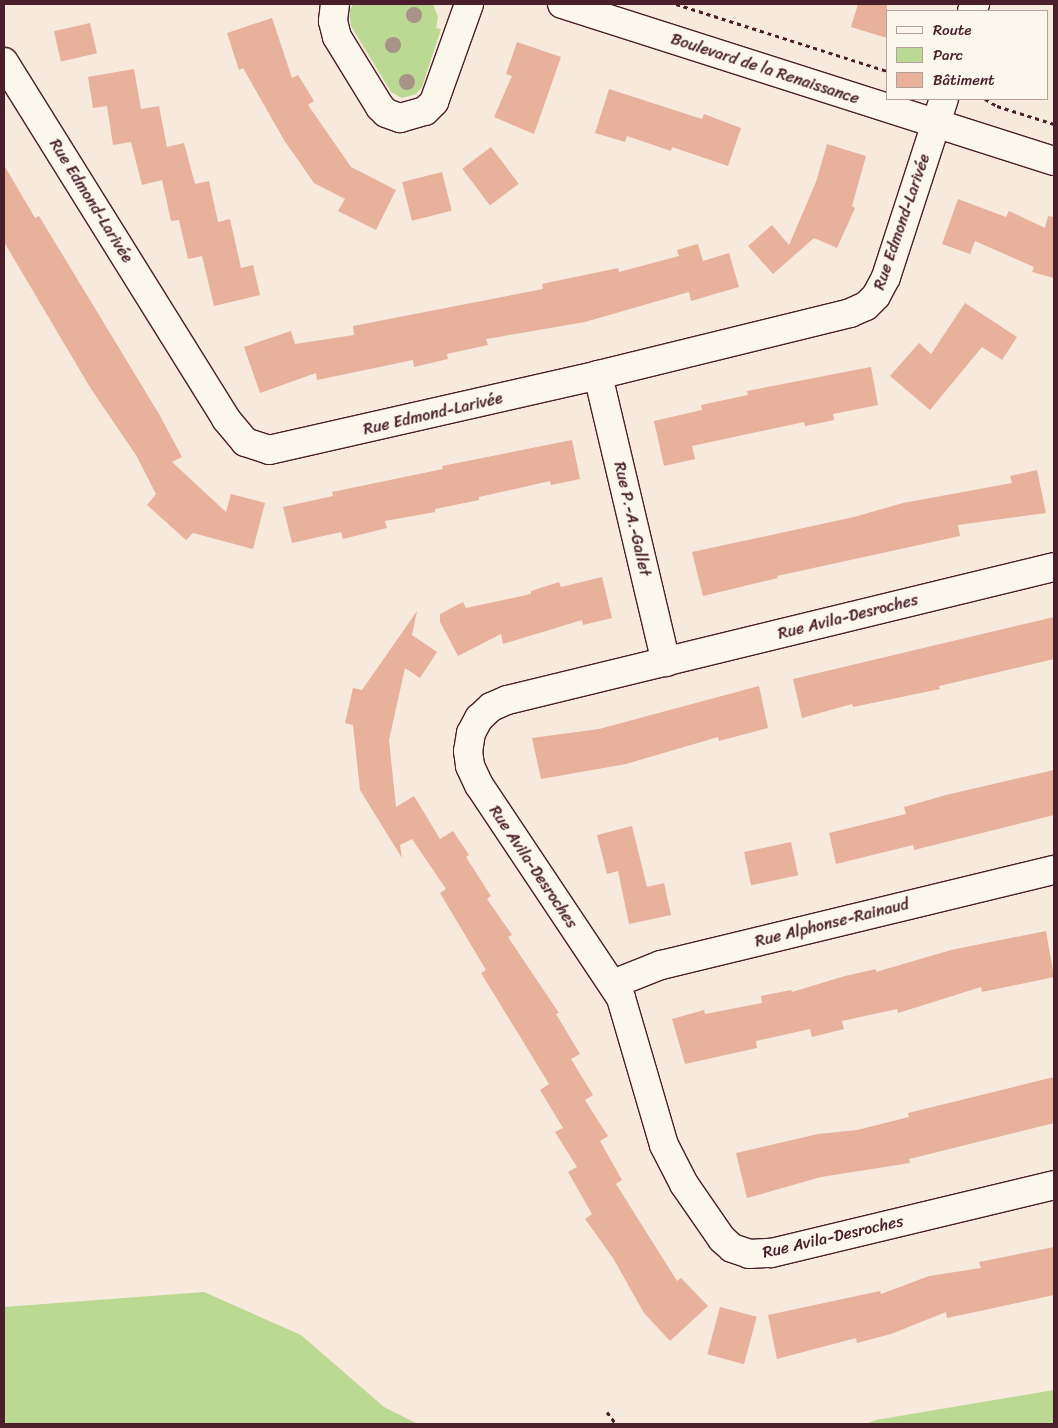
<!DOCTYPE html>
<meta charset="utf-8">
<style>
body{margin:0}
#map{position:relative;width:1058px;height:1428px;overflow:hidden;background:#f7e9dc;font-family:Sriracha,sans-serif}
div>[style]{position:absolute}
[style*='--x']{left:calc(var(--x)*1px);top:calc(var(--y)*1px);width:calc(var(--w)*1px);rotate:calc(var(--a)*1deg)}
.green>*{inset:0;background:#bbd992}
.building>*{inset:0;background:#e7b19c;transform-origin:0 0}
.path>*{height:3px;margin-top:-1.5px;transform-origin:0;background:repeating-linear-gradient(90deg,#4a1f2b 0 4px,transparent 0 8px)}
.roads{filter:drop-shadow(1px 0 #4a1f2b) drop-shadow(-1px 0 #4a1f2b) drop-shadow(0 1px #4a1f2b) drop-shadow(0 -1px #4a1f2b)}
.minor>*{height:28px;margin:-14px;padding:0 14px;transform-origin:14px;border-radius:14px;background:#fbf7ec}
.trees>*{width:16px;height:16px;margin:-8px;border-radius:50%;background:#a79489}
span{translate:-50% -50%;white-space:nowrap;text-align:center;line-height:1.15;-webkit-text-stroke:4px #fbf7ec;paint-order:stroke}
.street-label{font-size:16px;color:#4a1f2b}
.frame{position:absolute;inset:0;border:5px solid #4a1f2b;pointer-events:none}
.legend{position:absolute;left:886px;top:10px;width:162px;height:90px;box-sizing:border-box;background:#fbf7ec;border:1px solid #b4a19f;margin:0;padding:6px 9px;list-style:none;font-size:15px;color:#4a1f2b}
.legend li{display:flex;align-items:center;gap:10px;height:25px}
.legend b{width:25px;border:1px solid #b4a19f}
</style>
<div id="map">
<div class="green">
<i style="clip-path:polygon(353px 4px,433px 4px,438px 17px,436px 28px,441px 29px,422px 87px,416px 94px,402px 98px,391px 92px,351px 26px,349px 12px)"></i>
<i style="clip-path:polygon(204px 1292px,301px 1335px,384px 1407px,418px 1424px,4px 1424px,4px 1307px)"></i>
<i style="clip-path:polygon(1054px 1390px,1054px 1424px,865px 1424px,876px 1420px)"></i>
</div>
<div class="building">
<i style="clip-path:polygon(858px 4px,887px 4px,887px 38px,851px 27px)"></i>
<i style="clip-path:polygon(272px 18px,292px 78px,298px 75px,314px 101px,308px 105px,351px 167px,396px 190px,376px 230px,338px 211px,345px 199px,314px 183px,284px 140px,243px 68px,239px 70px,227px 33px)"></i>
<i style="left:90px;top:23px;width:31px;height:37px;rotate:77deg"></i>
<i style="clip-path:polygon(517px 42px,561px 57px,534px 134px,494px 117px,512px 76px,506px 74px)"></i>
<i style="clip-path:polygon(134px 69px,141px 109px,159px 106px,167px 147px,184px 143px,195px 184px,209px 181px,218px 222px,230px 219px,241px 268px,253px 265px,260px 295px,214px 306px,202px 256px,188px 259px,179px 220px,171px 221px,162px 180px,142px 185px,131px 142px,113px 145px,107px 106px,93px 108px,88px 77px)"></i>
<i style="clip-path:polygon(609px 89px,702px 119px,704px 114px,741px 128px,728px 166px,672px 147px,671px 151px,627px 136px,625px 142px,595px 133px)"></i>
<i style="clip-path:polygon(827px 144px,866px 156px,852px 206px,855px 208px,837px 248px,814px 238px,773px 274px,748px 246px,772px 225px,789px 245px,816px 182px)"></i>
<i style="left:491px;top:147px;width:46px;height:36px;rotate:53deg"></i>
<i style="clip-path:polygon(4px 165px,35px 218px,39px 216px,159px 414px,182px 457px,172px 462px,226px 512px,231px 494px,265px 503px,253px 549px,193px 533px,186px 540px,147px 505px,156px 494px,136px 455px,91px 389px,4px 242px)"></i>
<i style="left:442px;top:172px;width:40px;height:41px;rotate:76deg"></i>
<i style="clip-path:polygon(958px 199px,1006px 217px,1009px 211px,1045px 228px,1048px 216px,1054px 217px,1054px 278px,1032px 272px,1034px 267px,975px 241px,970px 254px,942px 244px)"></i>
<i style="clip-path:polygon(698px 244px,703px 261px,729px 253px,739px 287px,691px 301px,689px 292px,585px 322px,486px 339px,488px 345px,447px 354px,448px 359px,414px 367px,413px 360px,317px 380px,316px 373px,260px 393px,244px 347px,291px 331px,295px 344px,354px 335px,353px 326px,543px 289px,542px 284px,575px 277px,618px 268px,619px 272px,679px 256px,677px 250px)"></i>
<i style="clip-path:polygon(965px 303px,1017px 337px,1002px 360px,982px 347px,930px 410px,890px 376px,919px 343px,931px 354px)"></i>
<i style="clip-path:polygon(871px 367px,878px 405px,833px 414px,834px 420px,805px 426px,804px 422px,692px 446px,695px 459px,664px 466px,654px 421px,702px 410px,701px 405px,748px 395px,747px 391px)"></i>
<i style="clip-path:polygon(572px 440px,580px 479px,551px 485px,550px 481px,479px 497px,479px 500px,435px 509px,435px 512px,385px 521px,387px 528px,343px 539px,341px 532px,292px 543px,283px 507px,333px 496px,332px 492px,443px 469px,442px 466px)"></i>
<i style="clip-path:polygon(1037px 470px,1046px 513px,958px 525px,960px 536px,777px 576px,778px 578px,703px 596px,692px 552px,854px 517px,903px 503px,1012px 483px,1010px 476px)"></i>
<i style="clip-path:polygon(602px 577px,612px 618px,583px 625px,582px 620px,503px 644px,501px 634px,458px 656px,440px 622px,440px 614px,463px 602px,466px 608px,531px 594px,531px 591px,559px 582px,561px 587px)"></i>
<i style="clip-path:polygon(417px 611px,412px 635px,437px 652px,420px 678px,405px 668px,389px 740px,396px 807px,414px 796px,440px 839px,453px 831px,469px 855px,466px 857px,491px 896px,487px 899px,512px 935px,508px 937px,559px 1013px,556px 1014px,580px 1054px,571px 1059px,593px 1095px,585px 1100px,608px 1136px,600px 1141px,622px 1180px,616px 1184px,677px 1281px,681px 1278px,708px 1306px,670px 1341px,644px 1313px,613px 1258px,585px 1219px,592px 1214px,568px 1172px,577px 1167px,555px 1132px,563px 1128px,540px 1090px,549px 1084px,481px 973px,486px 970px,440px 893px,446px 889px,412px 839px,400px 845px,402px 858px,360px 790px,353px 725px,345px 723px,353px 688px,362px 690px)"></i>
<i style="clip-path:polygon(1054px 617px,1054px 659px,939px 686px,940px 689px,853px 707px,852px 704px,802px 718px,793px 679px)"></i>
<i style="clip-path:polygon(759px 686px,768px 728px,719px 741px,718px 737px,626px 764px,541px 779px,532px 738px,599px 729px)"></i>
<i style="clip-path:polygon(1054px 770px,1054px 815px,914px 850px,913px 845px,836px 864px,829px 833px,906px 814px,904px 807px,946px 795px)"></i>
<i style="clip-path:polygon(632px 826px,647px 887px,664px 883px,671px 915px,629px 924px,618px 871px,607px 874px,597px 835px)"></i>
<i style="left:791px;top:842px;width:34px;height:48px;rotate:78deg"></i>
<i style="clip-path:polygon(1046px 931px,1054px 977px,982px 992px,981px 987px,898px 1013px,897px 1009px,842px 1021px,844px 1029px,812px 1037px,810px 1029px,756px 1041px,757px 1048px,685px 1064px,672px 1019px,704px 1010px,705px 1014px,762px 1003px,761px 996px,791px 990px,792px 992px,845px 976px,876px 969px,876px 972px,951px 950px)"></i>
<i style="clip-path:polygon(1054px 1077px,1054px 1123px,909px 1159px,910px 1163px,821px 1177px,747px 1198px,736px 1153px,818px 1134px,857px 1130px,909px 1117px,908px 1113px)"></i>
<i style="clip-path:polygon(1054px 1247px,1054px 1295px,947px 1318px,946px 1312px,891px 1334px,857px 1343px,856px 1338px,777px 1359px,768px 1315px,880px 1291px,881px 1294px,929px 1276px,981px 1268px,979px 1262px)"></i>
<i style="left:720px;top:1307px;width:38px;height:49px;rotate:15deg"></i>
</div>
<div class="path">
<i style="--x:676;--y:4;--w:221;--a:17.6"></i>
<i style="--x:985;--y:99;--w:14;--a:30"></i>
<i style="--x:997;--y:106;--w:60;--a:17.5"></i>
<i style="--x:607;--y:1412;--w:15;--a:53"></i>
</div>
<div class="roads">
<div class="minor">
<i style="--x:335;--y:4;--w:17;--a:97"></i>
<i style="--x:333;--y:21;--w:16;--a:76"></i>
<i style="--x:337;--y:37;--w:82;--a:58.4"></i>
<i style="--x:380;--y:107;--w:8;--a:45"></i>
<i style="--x:386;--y:113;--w:15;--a:20"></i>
<i style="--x:400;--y:118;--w:26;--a:-16"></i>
<i style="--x:425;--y:111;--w:13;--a:-45"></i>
<i style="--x:434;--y:102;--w:104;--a:-70.3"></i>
<i style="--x:562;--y:4;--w:516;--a:17.7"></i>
<i style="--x:972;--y:11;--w:8;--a:-67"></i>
<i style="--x:4;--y:62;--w:420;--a:58.1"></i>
<i style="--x:226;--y:419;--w:30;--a:50"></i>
<i style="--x:245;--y:442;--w:25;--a:18"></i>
<i style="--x:269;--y:450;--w:337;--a:-12.8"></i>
<i style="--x:598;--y:375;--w:260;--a:-13.8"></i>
<i style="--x:850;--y:313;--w:17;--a:-24"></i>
<i style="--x:866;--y:306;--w:14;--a:-45"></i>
<i style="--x:876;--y:296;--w:21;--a:-62"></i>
<i style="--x:886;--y:277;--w:187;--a:-72"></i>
<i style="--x:598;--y:375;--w:295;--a:76.7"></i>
<i style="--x:1054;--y:567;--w:563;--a:166.33"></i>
<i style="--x:507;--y:700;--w:17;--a:156"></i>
<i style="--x:491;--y:707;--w:16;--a:137"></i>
<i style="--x:479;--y:718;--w:17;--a:118"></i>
<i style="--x:471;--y:733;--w:18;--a:99"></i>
<i style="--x:468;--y:751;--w:15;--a:82"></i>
<i style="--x:470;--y:766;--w:21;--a:65"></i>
<i style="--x:479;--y:785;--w:256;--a:56.3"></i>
<i style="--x:621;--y:998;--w:153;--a:73.7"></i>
<i style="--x:664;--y:1145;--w:44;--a:62.9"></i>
<i style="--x:684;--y:1184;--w:67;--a:55.4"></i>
<i style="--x:722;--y:1239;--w:13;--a:42"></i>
<i style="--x:732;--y:1248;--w:18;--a:19"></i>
<i style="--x:749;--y:1254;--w:22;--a:-3"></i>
<i style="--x:771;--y:1253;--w:291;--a:-13.5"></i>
<i style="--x:613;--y:984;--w:52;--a:-21.6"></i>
<i style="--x:661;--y:965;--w:404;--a:-13.6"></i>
</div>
</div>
<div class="trees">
<i style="left:414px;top:15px"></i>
<i style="left:393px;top:45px"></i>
<i style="left:407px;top:82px"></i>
</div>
<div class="street-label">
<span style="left:765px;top:69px;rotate:18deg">Boulevard de la Renaissance</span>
<span style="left:91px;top:201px;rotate:58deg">Rue Edmond-Larivée</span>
<span style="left:902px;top:222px;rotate:-71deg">Rue Edmond-Larivée</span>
<span style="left:433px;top:414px;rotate:-13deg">Rue Edmond-Larivée</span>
<span style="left:632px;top:519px;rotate:77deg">Rue P.-A.-Gallet</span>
<span style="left:848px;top:617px;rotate:-14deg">Rue Avila-Desroches</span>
<span style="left:533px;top:867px;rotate:56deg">Rue Avila-Desroches</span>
<span style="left:832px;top:923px;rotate:-14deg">Rue Alphonse-Rainaud</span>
<span style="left:833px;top:1237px;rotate:-13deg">Rue Avila-Desroches</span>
</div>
<div class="frame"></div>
<ul class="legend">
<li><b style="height:6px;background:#fbf7ec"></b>Route</li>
<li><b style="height:14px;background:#bbd992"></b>Parc</li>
<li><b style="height:14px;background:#e7b19c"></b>Bâtiment</li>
</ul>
</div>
